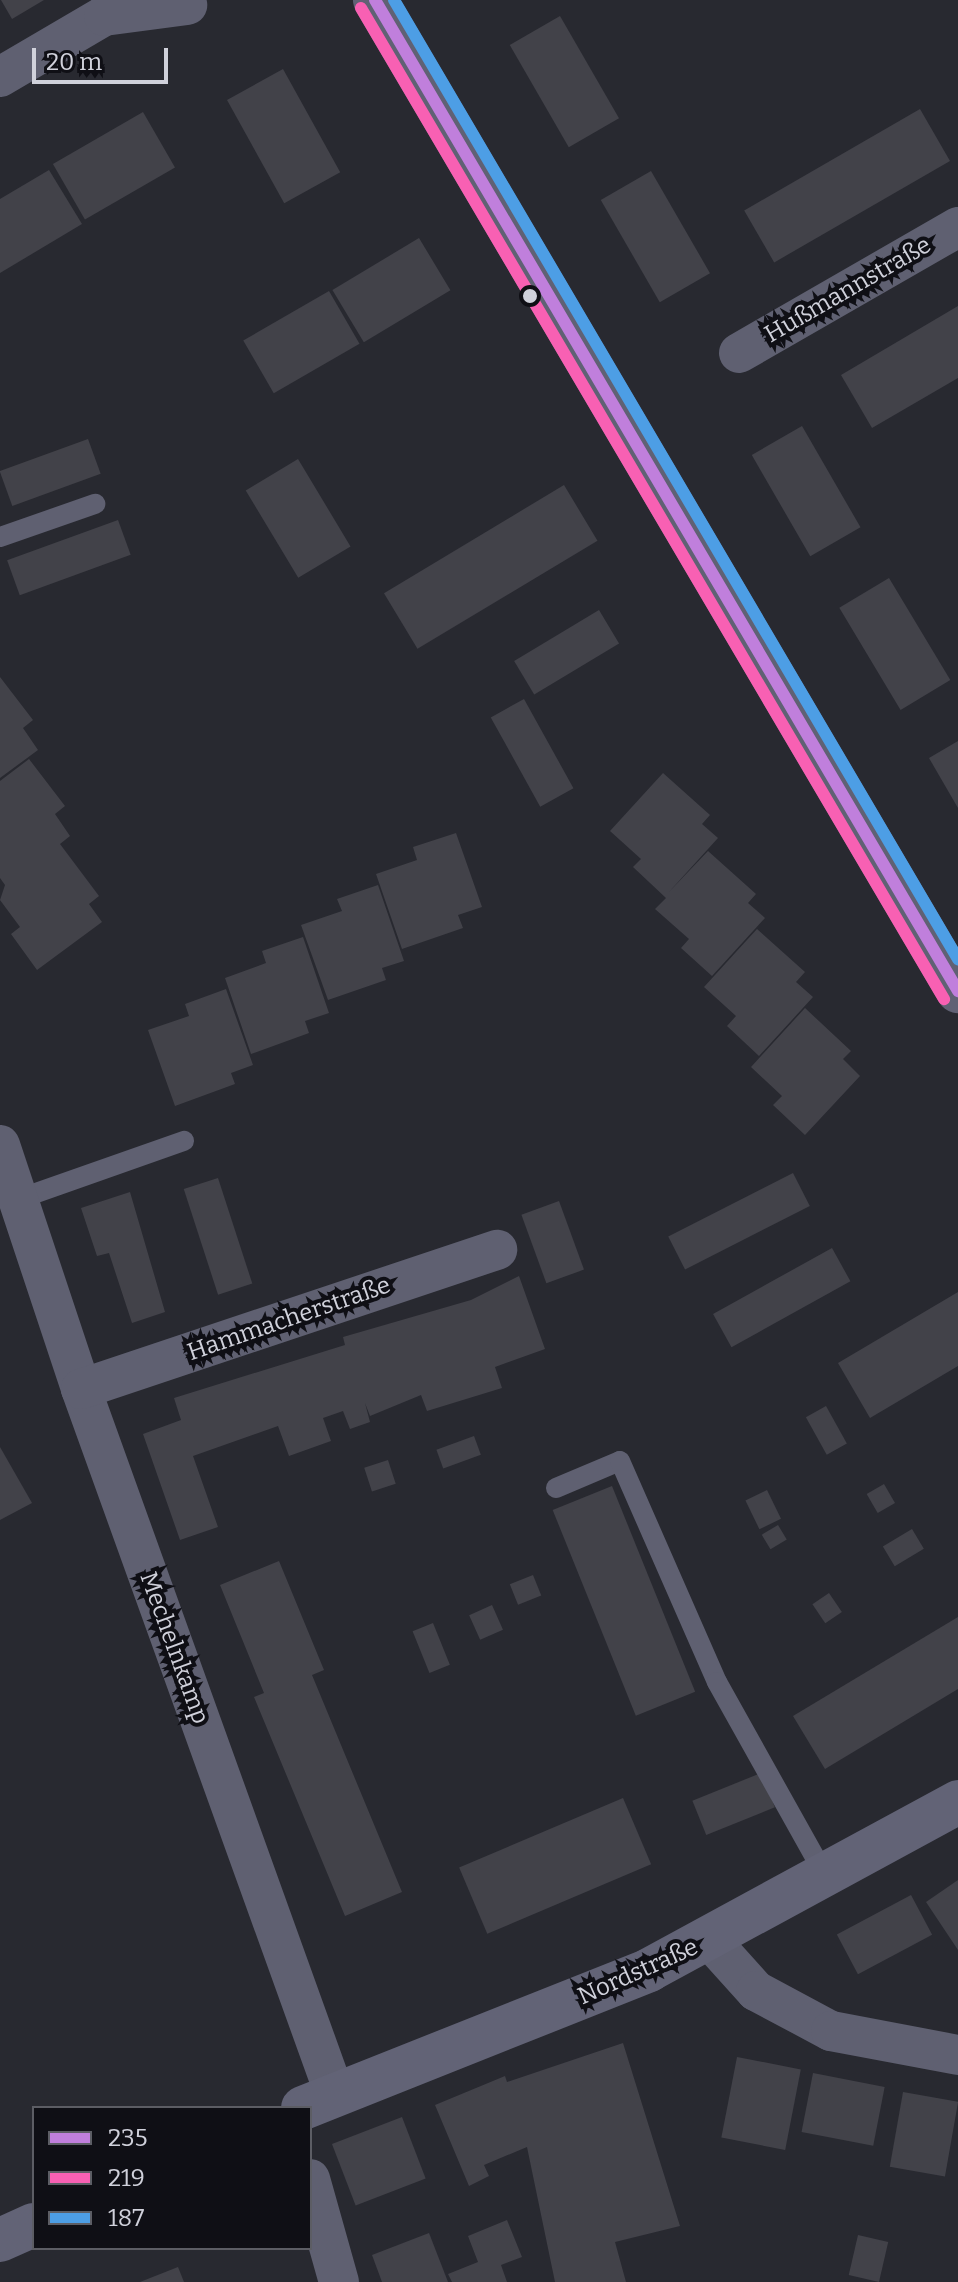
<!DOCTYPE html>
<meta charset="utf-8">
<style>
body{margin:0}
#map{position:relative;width:958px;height:2282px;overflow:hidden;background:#282930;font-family:Bitter,serif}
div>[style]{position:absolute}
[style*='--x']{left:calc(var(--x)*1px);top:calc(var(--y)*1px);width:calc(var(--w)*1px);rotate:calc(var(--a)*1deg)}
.building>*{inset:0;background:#424249;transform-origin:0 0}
.lane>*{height:20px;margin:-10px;padding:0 10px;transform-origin:10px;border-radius:10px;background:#5f6071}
.street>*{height:40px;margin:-20px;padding:0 20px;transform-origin:20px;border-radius:20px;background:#5f6071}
.secondary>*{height:44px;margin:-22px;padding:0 22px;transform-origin:22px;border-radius:22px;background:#626376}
.primary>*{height:44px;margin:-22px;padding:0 22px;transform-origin:22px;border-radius:22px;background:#606174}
.bus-1>*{height:12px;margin:-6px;padding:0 6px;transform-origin:6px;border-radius:6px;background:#c07fdc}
.bus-2>*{height:12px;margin:-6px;padding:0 6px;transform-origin:6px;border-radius:6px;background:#f860b3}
.bus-3>*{height:12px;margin:-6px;padding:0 6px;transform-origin:6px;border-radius:6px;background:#4d9ee5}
.dots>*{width:22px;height:22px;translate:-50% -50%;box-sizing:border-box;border:4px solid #0f0f15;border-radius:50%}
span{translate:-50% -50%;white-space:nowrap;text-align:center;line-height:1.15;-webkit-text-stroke:8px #0f0f15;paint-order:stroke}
.street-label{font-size:24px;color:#d0d1db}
.legend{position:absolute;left:32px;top:2106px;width:280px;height:144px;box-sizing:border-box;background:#0f0f15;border:2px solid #5c5d64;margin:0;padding:10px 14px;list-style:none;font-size:24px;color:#d0d1db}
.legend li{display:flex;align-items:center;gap:16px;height:40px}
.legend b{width:40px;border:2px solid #5c5d64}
.scale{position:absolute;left:32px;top:48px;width:136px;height:36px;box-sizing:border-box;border:4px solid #d0d1db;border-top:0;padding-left:10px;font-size:24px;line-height:28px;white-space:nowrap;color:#d0d1db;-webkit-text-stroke:6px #0f0f15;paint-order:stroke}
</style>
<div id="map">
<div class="building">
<i style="clip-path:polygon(1px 0,44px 0,12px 19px)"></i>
<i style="left:560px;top:16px;width:118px;height:58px;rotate:60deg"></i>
<i style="left:283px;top:69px;width:118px;height:64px;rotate:61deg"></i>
<i style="left:920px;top:109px;width:60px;height:203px;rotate:60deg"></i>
<i style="left:143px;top:112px;width:64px;height:104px;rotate:60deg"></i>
<i style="clip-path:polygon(49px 170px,82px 224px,0 273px,0 199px)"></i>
<i style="left:651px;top:171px;width:118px;height:58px;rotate:60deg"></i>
<i style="left:419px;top:238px;width:61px;height:101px;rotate:59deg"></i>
<i style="left:329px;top:291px;width:61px;height:99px;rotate:60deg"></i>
<i style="clip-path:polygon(958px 306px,958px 378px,872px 428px,841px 375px)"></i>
<i style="left:802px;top:426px;width:117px;height:58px;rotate:60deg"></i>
<i style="left:88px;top:439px;width:37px;height:94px;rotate:70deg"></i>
<i style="left:298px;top:459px;width:102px;height:61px;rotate:59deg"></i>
<i style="left:564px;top:485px;width:65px;height:210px;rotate:59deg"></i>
<i style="left:118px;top:520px;width:37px;height:118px;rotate:70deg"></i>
<i style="left:889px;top:578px;width:119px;height:58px;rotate:59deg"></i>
<i style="left:599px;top:610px;width:39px;height:99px;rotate:59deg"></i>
<i style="clip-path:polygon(0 677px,33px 720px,23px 728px,38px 750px,0 778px)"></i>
<i style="left:524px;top:699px;width:102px;height:38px;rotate:61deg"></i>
<i style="clip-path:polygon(958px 741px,958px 808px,929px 758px)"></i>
<i style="clip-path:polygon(29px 759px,65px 806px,55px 814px,70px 836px,60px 844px,99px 896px,89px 904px,102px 922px,37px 970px,11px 934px,20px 927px,0 900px,5px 885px,0 878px,0 781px)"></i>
<i style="clip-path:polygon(663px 773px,710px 815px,702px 824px,718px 838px,668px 893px,708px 851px,756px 894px,748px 903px,765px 918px,712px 976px,681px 948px,689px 939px,655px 909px,666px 898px,633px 867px,641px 859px,610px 831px)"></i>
<i style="clip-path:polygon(456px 833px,482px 907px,458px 915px,463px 928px,402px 949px,376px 874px,417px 860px,413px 847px)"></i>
<i style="clip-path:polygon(378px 885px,404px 961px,382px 968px,386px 980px,328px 1000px,301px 925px,342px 911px,337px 899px)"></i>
<i style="clip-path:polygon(757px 929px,805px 972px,796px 982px,813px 997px,759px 1056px,727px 1026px,736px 1016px,704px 987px)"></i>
<i style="clip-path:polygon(303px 937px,329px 1013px,305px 1021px,309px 1033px,251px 1054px,225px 978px,266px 963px,262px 951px)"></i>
<i style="clip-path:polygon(226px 989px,253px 1065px,231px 1073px,235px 1084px,175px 1106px,148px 1030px,189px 1016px,185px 1004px)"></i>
<i style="clip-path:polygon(805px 1008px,851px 1051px,843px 1059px,860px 1076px,805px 1135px,773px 1105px,782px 1096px,751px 1067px)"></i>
<i style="left:793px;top:1173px;width:37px;height:140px;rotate:63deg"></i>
<i style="left:218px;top:1178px;width:111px;height:36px;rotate:72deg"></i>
<i style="clip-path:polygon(130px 1192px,165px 1312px,132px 1323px,109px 1253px,97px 1256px,81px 1208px)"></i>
<i style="left:559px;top:1201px;width:73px;height:40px;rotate:70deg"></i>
<i style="left:832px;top:1248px;width:38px;height:136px;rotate:61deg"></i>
<i style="clip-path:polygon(519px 1276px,545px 1349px,495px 1367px,502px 1388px,427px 1411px,421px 1395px,370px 1416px,365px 1403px,370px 1422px,350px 1429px,343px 1411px,323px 1418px,331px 1441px,289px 1456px,278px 1426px,193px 1456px,218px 1527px,180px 1540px,143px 1434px,181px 1420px,174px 1398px,345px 1345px,343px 1337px,471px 1300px)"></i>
<i style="clip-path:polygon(958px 1292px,958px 1366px,870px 1418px,838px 1363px)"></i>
<i style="left:826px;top:1406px;width:43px;height:23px;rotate:61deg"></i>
<i style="left:474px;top:1436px;width:20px;height:40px;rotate:70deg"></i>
<i style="clip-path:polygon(0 1447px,32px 1503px,0 1520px)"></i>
<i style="left:388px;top:1460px;width:25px;height:25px;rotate:72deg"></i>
<i style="left:884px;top:1484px;width:22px;height:20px;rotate:60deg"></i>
<i style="left:612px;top:1486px;width:222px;height:64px;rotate:68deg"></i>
<i style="left:767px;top:1490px;width:32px;height:24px;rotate:64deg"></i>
<i style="left:778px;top:1525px;width:17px;height:19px;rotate:59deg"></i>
<i style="left:912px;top:1529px;width:23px;height:34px;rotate:59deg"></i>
<i style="clip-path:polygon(279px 1561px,324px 1670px,312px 1675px,402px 1892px,345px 1916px,254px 1697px,264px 1693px,220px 1585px)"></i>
<i style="left:533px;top:1575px;width:22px;height:25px;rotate:68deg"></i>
<i style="left:829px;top:1593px;width:23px;height:20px;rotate:56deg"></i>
<i style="left:492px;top:1605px;width:27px;height:25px;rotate:66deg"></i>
<i style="clip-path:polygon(958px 1617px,958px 1689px,825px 1769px,793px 1716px)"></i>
<i style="left:433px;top:1623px;width:45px;height:22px;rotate:68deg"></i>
<i style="left:761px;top:1773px;width:37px;height:74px;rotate:68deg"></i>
<i style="left:623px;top:1798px;width:72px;height:178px;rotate:67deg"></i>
<i style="clip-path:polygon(958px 1880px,958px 1950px,926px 1902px)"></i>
<i style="left:911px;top:1895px;width:45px;height:84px;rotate:62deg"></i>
<i style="clip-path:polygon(623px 2043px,680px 2226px,615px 2242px,626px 2282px,555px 2282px,527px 2147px,484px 2165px,489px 2176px,469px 2186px,435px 2105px,505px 2076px,507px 2082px)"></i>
<i style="left:737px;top:2057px;width:65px;height:82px;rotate:11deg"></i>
<i style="left:813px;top:2073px;width:73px;height:60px;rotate:11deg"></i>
<i style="left:903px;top:2092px;width:56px;height:76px;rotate:10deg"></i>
<i style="left:402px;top:2117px;width:66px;height:75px;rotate:69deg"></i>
<i style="clip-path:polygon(507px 2220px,522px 2257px,501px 2265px,507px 2282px,452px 2282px,448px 2274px,478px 2262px,468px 2236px)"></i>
<i style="clip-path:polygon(429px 2233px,448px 2282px,382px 2282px,372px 2255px)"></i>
<i style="left:858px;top:2235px;width:31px;height:41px;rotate:13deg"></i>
<i style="clip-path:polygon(178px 2267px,184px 2282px,140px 2282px)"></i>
</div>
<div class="lane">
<i style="--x:0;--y:537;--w:101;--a:-19.2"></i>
<i style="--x:19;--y:1199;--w:175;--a:-19.4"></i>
<i style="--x:556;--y:1488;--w:69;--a:-22.9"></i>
<i style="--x:620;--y:1461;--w:241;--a:66.3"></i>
<i style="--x:717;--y:1682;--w:223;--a:60.8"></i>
</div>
<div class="street">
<i style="--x:0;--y:77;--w:121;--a:-30.4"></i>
<i style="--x:104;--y:16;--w:84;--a:-7.5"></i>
<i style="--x:739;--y:353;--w:253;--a:-29.9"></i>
<i style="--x:0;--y:1145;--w:257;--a:71.6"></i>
<i style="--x:81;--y:1389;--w:750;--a:70.21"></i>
<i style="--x:81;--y:1389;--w:439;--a:-18.5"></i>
<i style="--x:710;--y:1940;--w:69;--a:48"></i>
<i style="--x:756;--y:1991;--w:85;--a:28.1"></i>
<i style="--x:831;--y:2031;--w:129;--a:10.7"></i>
<i style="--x:310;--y:2179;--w:107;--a:74.3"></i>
</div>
<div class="secondary">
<i style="--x:303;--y:2108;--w:373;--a:-21.7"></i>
<i style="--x:649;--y:1970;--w:352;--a:-28.5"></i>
<i style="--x:0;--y:2240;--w:37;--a:-24"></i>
</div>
<div class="primary">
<i style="--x:375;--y:0;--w:1150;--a:59.53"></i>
</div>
<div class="bus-1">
<i style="--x:375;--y:0;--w:1150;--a:59.53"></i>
</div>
<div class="bus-2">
<i style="--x:361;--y:8;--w:1150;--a:59.53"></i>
</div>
<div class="bus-3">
<i style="--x:394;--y:0;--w:1113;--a:59.54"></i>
</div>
<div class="dots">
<i style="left:530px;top:296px;background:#d0d1db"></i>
</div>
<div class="street-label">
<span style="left:848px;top:290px;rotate:-30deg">Hußmannstraße</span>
<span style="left:289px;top:1319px;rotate:-19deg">Hammacherstraße</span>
<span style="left:174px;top:1648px;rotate:70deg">Mechelnkamp</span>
<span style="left:638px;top:1972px;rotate:-24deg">Nordstraße</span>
</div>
<ul class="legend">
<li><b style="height:10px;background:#c07fdc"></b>235</li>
<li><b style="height:10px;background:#f860b3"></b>219</li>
<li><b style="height:10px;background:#4d9ee5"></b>187</li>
</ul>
<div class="scale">20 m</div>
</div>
